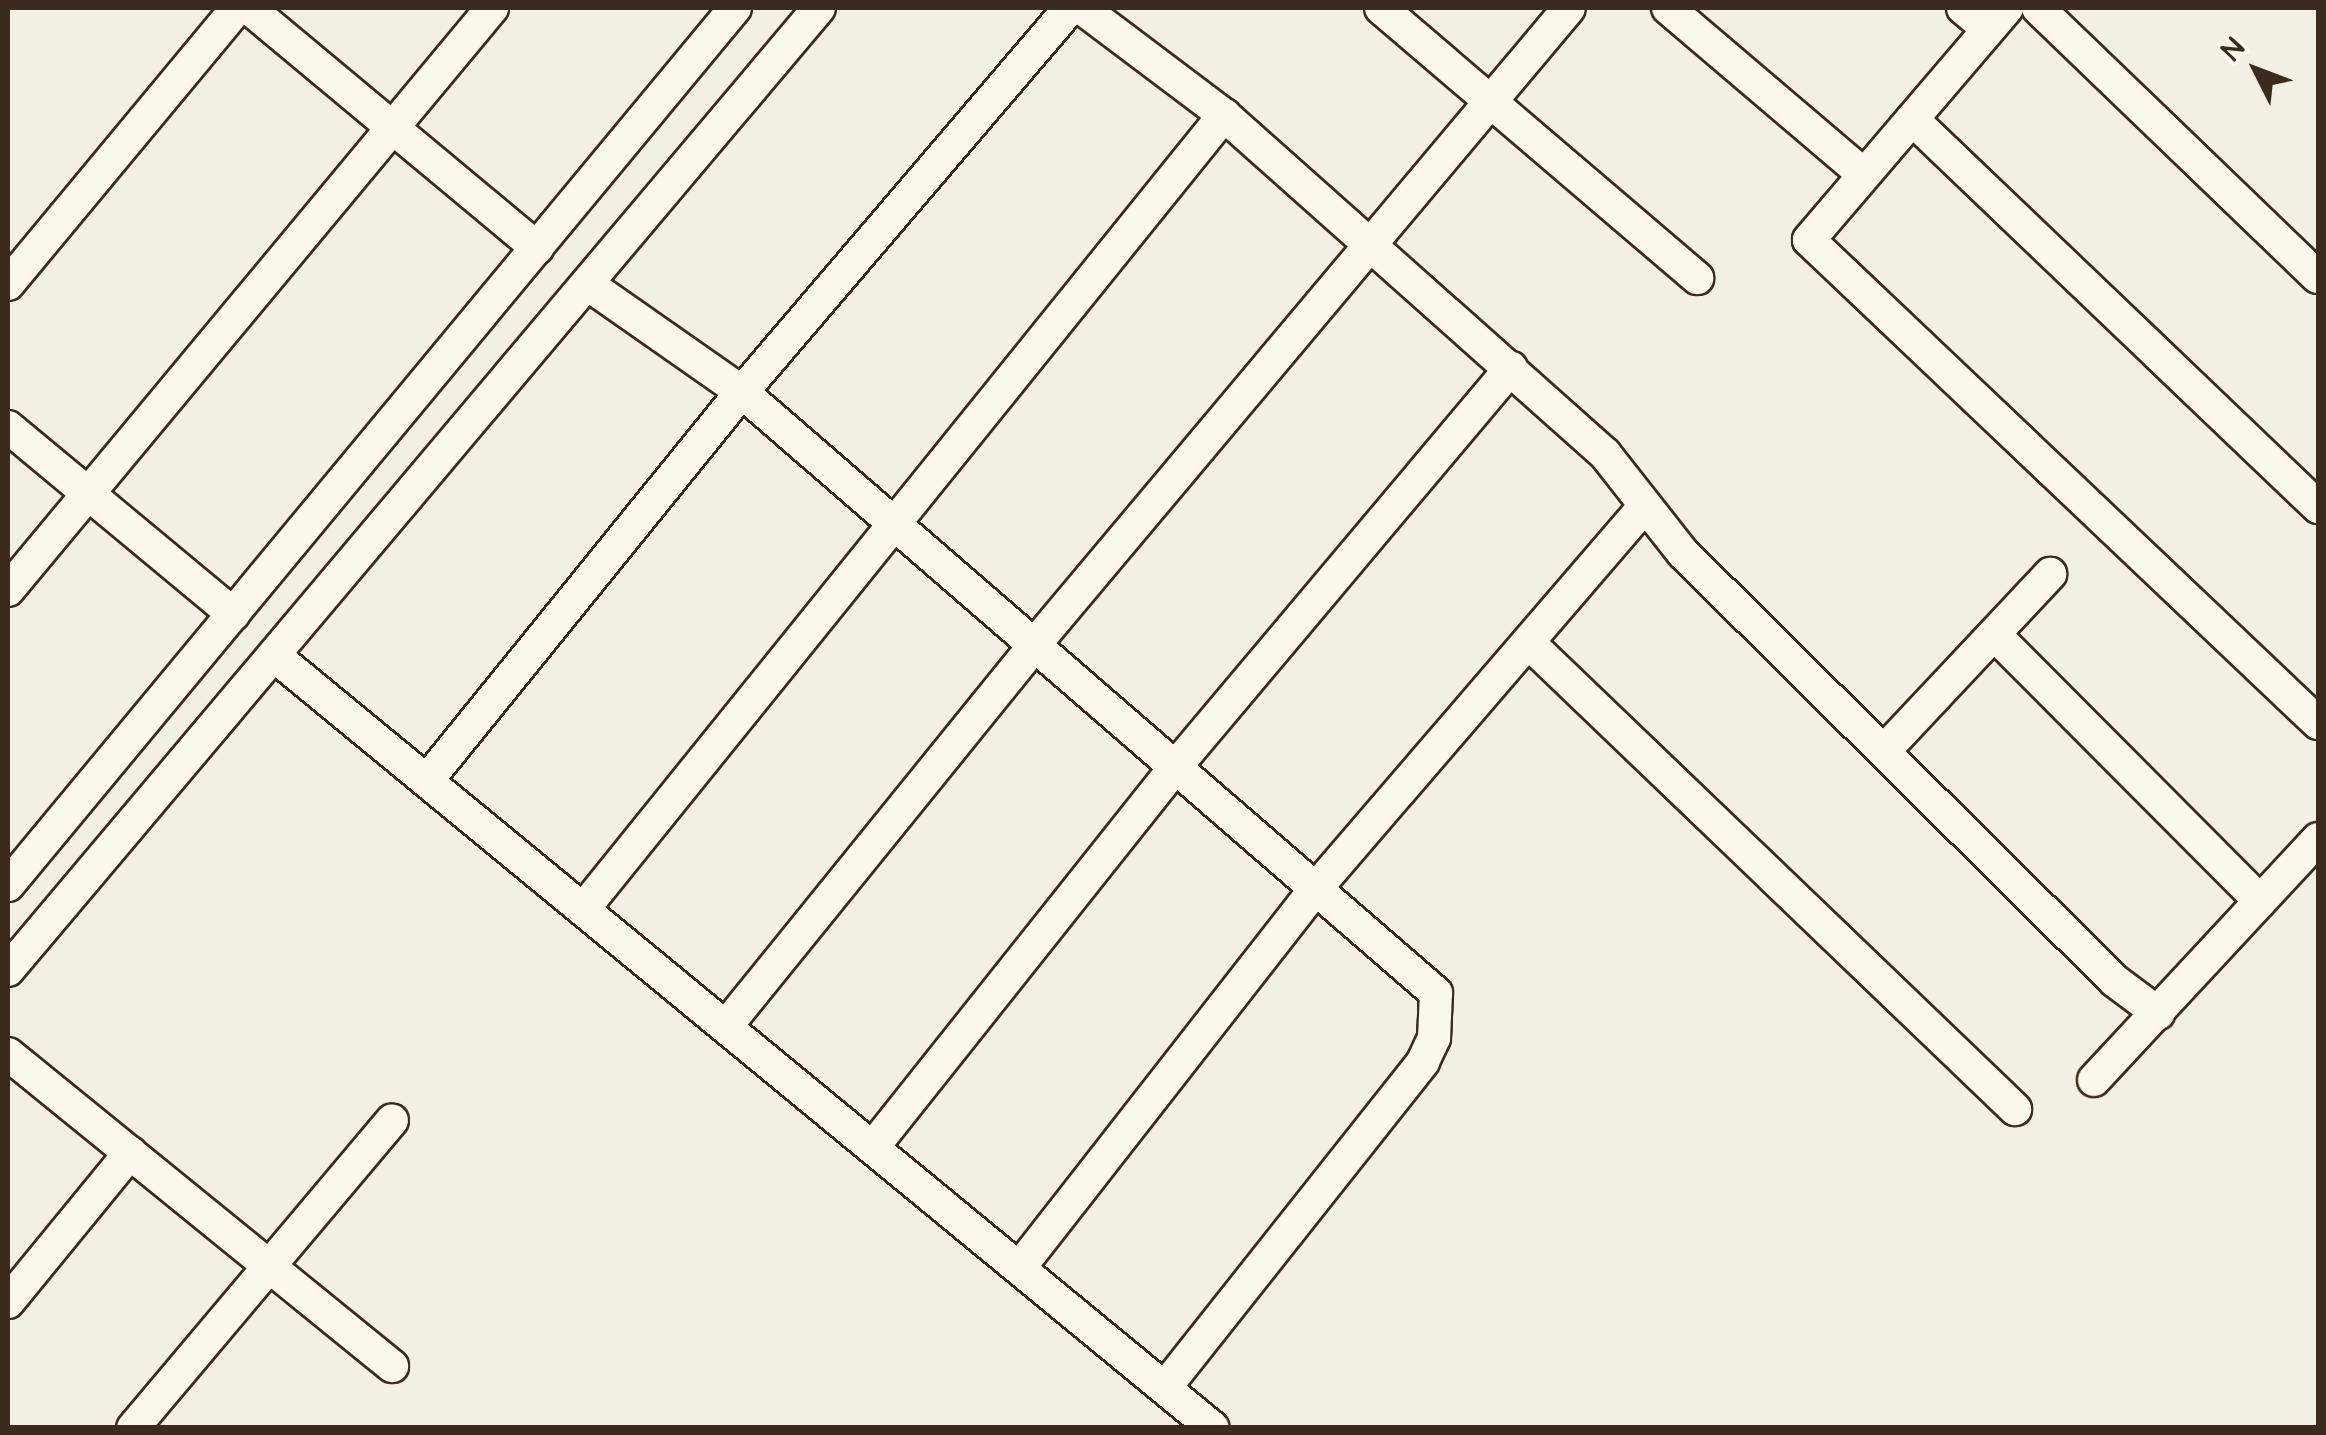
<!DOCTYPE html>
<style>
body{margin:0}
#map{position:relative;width:2326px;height:1435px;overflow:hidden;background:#f3efe4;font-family:"Architects Daughter",sans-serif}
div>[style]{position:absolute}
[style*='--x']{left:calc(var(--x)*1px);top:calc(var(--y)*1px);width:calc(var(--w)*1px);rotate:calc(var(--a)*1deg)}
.roads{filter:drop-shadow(2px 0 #3b2a1e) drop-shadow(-2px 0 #3b2a1e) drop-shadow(0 2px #3b2a1e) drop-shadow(0 -2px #3b2a1e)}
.minor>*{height:32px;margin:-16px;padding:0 16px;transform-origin:16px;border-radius:16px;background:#fbf7ec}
span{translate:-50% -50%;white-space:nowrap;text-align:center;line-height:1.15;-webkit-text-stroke:8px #fbf7ec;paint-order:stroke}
.frame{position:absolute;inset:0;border:10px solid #3b2a1e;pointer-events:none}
.north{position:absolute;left:2206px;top:20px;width:100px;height:100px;-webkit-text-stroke:8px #fbf7ec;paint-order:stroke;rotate:312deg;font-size:28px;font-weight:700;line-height:40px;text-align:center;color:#3b2a1e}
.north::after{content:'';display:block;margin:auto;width:35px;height:45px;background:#3b2a1e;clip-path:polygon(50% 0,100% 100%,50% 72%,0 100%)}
</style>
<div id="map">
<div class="roads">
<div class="minor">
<i style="--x:249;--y:8;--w:375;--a:39.8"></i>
<i style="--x:1082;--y:8;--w:178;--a:37"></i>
<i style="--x:1224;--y:115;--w:510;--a:41.66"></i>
<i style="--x:1605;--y:454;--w:126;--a:51.8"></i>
<i style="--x:1683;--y:553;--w:608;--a:44.73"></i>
<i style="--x:2115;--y:981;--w:54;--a:36.7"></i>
<i style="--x:1381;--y:8;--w:416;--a:40.5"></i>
<i style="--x:1668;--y:8;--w:257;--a:40.4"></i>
<i style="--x:1963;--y:8;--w:33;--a:40"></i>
<i style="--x:2007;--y:8;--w:305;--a:130.5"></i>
<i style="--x:1809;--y:240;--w:702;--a:43.5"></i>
<i style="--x:2038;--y:8;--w:388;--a:43.9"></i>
<i style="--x:1912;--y:119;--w:562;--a:43.7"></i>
<i style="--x:8;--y:284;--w:359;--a:-50.3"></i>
<i style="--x:589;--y:285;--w:187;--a:35"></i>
<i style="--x:742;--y:392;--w:918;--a:40.89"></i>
<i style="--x:1436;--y:993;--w:45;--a:92.5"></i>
<i style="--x:1434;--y:1038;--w:26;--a:115"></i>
<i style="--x:1423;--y:1062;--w:415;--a:128.4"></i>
<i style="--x:8;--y:427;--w:293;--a:39.7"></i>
<i style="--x:8;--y:590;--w:757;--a:-50.25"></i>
<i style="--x:1994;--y:634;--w:377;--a:45.1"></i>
<i style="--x:1528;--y:642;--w:675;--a:43.8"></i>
<i style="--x:276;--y:657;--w:1213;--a:39.45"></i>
<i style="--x:1884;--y:751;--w:243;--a:-46.8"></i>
<i style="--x:429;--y:778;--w:497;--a:-51"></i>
<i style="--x:742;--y:392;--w:505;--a:-49.5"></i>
<i style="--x:8;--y:885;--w:1139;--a:-50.34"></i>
<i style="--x:585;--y:907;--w:1018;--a:-51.1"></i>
<i style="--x:8;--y:970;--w:1258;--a:-49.87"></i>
<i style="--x:727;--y:1025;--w:490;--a:-51"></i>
<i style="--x:1035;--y:644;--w:830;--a:-49.98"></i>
<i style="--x:8;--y:1054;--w:495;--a:39.1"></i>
<i style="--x:2094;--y:1080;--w:329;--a:-47.1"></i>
<i style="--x:873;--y:1147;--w:488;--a:-51.5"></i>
<i style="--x:1177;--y:765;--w:519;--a:-49.93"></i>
<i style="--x:1020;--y:1267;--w:484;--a:-52"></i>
<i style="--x:1318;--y:886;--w:499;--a:-49.3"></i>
<i style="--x:8;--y:1302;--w:193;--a:-50.7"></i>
<i style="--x:133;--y:1428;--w:402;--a:-49.9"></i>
</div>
</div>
<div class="frame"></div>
<div class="north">N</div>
</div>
